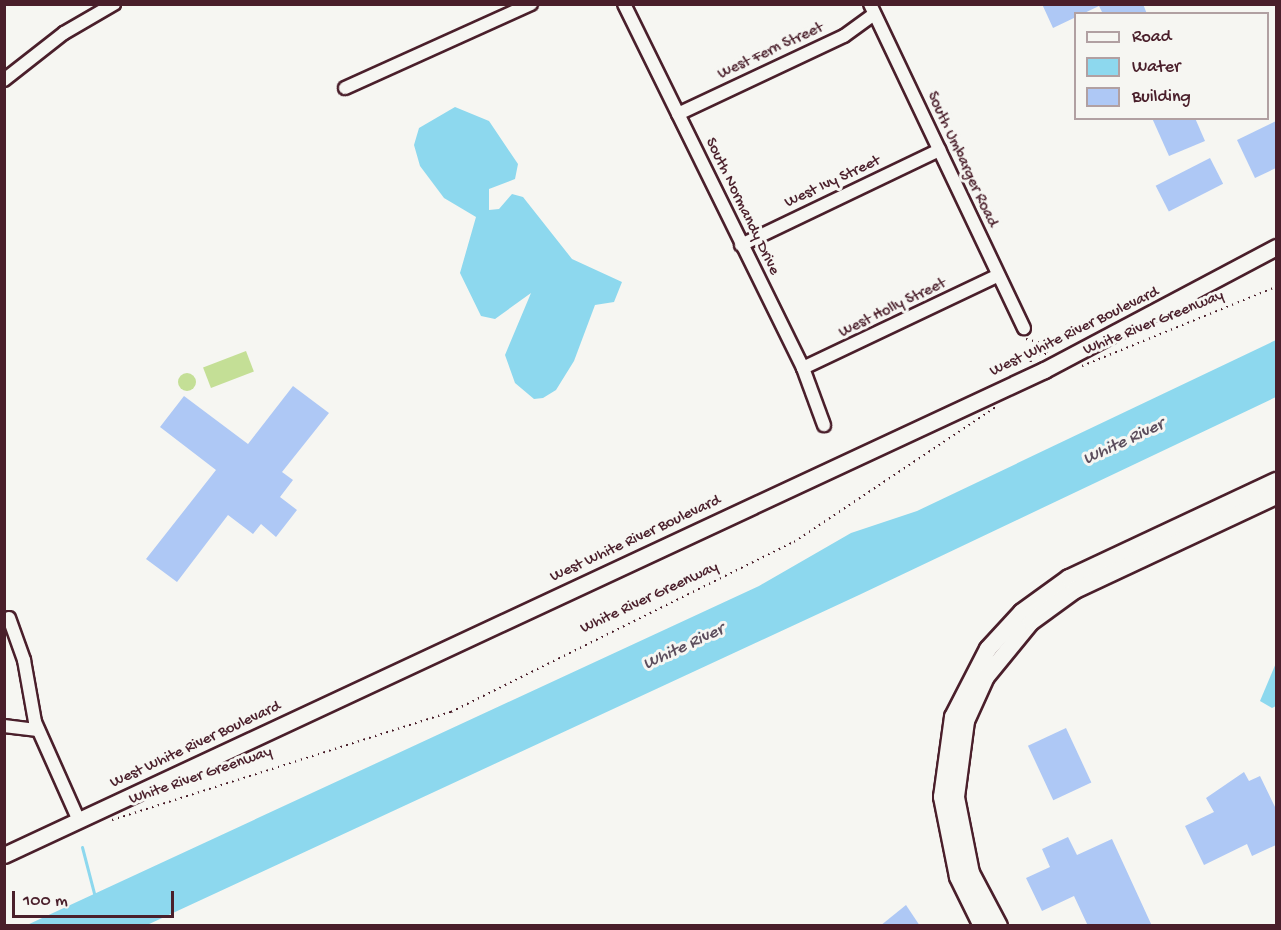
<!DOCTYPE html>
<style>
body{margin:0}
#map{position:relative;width:1281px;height:930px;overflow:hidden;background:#f6f6f2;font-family:"Gochi Hand",sans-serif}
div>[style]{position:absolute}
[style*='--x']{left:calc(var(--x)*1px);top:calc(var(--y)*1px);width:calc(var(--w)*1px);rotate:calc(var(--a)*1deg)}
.green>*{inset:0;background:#c4df96;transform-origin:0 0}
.round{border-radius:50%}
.water>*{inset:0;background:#8dd8ee}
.stream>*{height:3px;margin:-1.5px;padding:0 1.5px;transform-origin:1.5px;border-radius:1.5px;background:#8dd8ee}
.building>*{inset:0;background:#aec8f5;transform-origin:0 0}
.path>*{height:2px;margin-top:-1px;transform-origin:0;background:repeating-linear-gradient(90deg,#4a1f2b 0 1.5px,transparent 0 6px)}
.roads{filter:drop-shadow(2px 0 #4a1f2b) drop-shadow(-2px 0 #4a1f2b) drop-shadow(0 2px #4a1f2b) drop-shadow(0 -2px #4a1f2b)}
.minor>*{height:12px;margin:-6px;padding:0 6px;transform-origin:6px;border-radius:6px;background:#f6f6f2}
.tertiary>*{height:15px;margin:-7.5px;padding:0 7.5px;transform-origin:7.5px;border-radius:7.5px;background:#f6f6f2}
.secondary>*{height:16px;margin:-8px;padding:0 8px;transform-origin:8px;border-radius:8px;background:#f6f6f2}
span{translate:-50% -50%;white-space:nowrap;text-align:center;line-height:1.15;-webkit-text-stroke:6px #f6f6f2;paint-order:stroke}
.street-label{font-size:16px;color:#4a1f2b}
.water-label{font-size:18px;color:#5b4d5c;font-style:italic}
.frame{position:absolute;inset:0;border:6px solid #4a1f2b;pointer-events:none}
.legend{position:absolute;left:1074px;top:12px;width:195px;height:108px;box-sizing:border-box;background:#f6f6f2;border:2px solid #b1a0a2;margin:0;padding:8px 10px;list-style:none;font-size:18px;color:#4a1f2b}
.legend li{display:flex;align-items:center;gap:12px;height:30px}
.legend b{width:30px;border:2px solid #b1a0a2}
.scale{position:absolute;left:12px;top:891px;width:162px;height:27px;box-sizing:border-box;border:3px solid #4a1f2b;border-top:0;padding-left:8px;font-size:18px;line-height:21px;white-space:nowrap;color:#4a1f2b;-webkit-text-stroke:4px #f6f6f2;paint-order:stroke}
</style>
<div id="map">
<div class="green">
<i style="left:246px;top:351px;width:22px;height:46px;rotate:69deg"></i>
<i class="round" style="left:178px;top:373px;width:18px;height:18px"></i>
</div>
<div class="water">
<i style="clip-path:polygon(455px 107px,489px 121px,518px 164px,515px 179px,489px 189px,489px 210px,499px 209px,512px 194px,523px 197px,572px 259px,622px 282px,614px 302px,595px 305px,574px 361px,556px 390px,543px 398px,534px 399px,515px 383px,505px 355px,531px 293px,495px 319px,481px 316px,460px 273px,476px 217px,444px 198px,420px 166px,414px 145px,419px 128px)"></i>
<i style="clip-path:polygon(1276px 340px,1276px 397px,859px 595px,147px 925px,27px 925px,759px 586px,851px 533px,917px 511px)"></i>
<i style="clip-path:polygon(1276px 663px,1276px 706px,1272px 708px,1260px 701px)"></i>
</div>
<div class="stream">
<i style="--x:82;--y:847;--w:52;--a:75.4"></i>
</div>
<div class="building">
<i style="clip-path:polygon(1042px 4px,1143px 4px,1147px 14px,1103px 14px,1099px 6px,1053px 28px)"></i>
<i style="clip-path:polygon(1152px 118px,1195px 118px,1205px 141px,1169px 156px)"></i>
<i style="clip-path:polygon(1276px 121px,1276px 168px,1255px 178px,1237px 140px)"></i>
<i style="left:1210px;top:158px;width:29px;height:61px;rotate:63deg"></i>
<i style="clip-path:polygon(293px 386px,329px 413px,282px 472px,293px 480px,280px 497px,297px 510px,276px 537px,261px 524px,253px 534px,228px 515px,177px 582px,146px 559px,216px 470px,160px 427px,184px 396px,248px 444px)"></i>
<i style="left:1066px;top:728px;width:60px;height:42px;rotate:65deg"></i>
<i style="clip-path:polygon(1244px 772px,1249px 781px,1260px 776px,1276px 809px,1276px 845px,1252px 856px,1247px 844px,1204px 865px,1185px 826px,1214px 812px,1206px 798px)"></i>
<i style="clip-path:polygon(1068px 837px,1077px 855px,1112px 839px,1152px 926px,1088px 926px,1074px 896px,1042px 911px,1026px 878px,1050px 867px,1042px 849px)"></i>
<i style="clip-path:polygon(906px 905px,920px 926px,880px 926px)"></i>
</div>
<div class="path">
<i style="--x:1026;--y:339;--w:23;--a:15"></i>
<i style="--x:1048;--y:345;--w:9;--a:103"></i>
<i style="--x:1046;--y:354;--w:18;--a:177"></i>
<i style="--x:1028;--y:355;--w:8;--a:67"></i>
<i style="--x:1082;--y:366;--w:209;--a:-22.2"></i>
<i style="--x:112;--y:820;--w:356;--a:-17.7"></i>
<i style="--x:451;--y:712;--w:383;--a:-26.4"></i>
<i style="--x:794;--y:542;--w:243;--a:-33.8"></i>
</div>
<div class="roads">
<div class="minor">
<i style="--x:624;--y:4;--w:406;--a:63.8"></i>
<i style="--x:803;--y:368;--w:61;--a:69.8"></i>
<i style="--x:870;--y:4;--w:359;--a:64.6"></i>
<i style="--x:4;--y:80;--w:76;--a:-38.1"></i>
<i style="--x:64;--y:33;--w:58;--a:-30.1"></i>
<i style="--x:345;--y:88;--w:204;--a:-24.3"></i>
<i style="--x:678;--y:114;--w:183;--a:-25.2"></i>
<i style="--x:844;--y:36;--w:37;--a:-36"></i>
<i style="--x:741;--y:245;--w:220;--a:-25.6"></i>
<i style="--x:803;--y:368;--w:215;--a:-25.4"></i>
<i style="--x:9;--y:618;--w:45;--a:70.3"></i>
<i style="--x:24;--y:660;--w:63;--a:79.9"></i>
<i style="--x:35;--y:722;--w:108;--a:66"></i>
<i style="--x:4;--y:726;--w:34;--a:7"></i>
</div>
<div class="tertiary">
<i style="--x:4;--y:855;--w:1148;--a:-25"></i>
<i style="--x:1044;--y:370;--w:263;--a:-27.9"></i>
</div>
<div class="secondary">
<i style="--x:982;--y:926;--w:55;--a:-116.1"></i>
<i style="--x:958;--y:877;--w:82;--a:-101.3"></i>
<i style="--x:942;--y:797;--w:81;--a:-82.2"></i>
<i style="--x:953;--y:717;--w:76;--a:-62.8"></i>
<i style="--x:988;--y:649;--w:50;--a:-47.4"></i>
<i style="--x:1022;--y:612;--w:58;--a:-35.9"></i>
<i style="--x:1069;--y:578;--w:229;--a:-25.1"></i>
<i style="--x:999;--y:926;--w:60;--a:-117.8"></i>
<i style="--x:971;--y:873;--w:77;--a:-101.2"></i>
<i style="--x:956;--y:797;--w:77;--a:-82.5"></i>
<i style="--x:966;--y:721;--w:48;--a:-65.6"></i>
<i style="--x:986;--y:677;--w:71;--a:-50.7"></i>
<i style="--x:1031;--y:622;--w:54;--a:-36"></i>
<i style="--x:1075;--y:590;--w:222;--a:-25.1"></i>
</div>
</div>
<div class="street-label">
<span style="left:771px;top:52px;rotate:-25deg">West Fern Street</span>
<span style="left:961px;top:160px;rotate:65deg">South Umbarger Road</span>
<span style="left:833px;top:183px;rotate:-25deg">West Ivy Street</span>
<span style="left:741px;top:207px;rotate:64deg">South Normandy Drive</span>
<span style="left:893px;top:309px;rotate:-26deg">West Holly Street</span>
<span style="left:1154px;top:324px;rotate:-22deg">White River Greenway</span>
<span style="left:1075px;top:333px;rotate:-26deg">West White River Boulevard</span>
<span style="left:636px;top:540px;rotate:-25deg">West White River Boulevard</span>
<span style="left:650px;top:599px;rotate:-25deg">White River Greenway</span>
<span style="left:196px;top:746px;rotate:-25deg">West White River Boulevard</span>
<span style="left:201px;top:777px;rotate:-19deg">White River Greenway</span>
</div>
<div class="water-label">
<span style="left:1124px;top:443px;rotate:-25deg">White River</span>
<span style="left:684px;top:648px;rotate:-25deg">White River</span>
</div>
<div class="frame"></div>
<ul class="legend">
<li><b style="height:8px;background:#f6f6f2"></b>Road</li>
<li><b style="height:16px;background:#8dd8ee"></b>Water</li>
<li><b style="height:16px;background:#aec8f5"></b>Building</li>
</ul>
<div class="scale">100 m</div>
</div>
